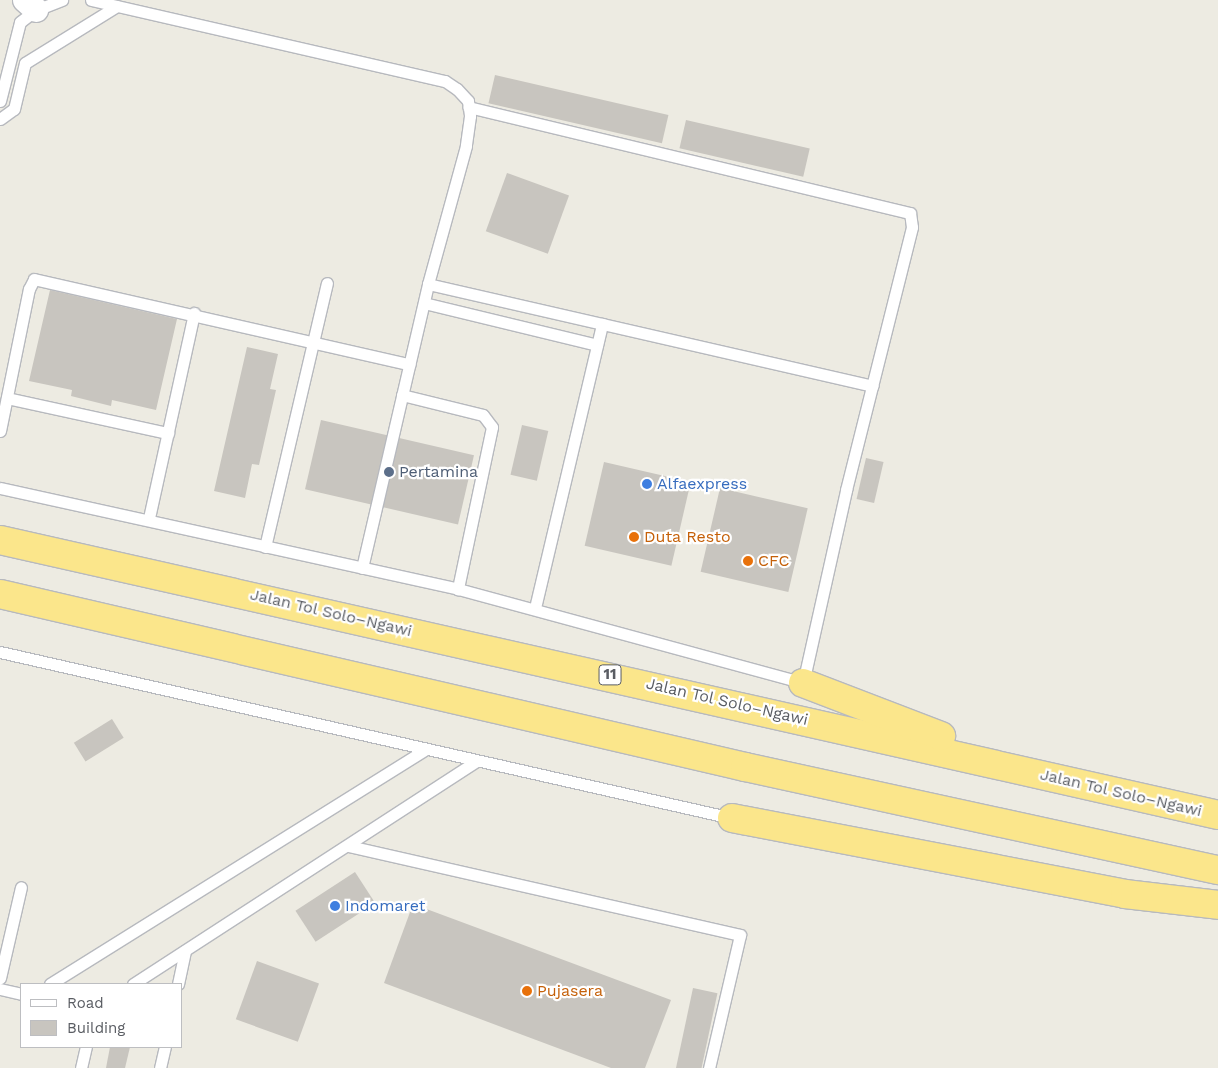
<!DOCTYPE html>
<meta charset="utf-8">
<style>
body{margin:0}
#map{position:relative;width:1218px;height:1068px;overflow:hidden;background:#edebe2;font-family:"Work Sans",sans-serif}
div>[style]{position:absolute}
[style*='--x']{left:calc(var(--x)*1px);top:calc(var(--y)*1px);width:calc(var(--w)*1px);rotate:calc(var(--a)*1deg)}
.building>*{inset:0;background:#c8c5bf;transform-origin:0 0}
.roads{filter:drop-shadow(1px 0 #b7b9be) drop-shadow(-1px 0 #b7b9be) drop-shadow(0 1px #b7b9be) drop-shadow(0 -1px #b7b9be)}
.service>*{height:11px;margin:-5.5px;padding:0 5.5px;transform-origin:5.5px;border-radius:5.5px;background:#fff}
.minor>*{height:24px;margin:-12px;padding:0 12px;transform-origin:12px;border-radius:12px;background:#fff}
.motorway>*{height:28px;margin:-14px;padding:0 14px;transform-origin:14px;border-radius:14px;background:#fbe68b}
.dots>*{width:14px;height:14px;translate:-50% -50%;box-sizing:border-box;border:2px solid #fff;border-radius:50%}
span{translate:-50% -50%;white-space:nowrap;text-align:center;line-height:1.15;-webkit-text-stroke:4.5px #fff;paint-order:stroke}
.shield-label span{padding:1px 4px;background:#fff;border:1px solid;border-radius:4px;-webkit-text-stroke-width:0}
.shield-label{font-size:15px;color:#5a5d63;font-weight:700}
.service-label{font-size:16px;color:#4e5e75}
.left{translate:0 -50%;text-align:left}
.shop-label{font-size:16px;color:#366cbe}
.food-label{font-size:16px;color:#c56008}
.street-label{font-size:16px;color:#5a5d63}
.legend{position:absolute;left:20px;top:983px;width:162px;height:65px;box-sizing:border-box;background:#fff;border:1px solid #bdbec1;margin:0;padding:6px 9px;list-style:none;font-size:15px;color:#5a5d63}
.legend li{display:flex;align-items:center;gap:10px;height:25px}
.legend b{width:25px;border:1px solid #bdbec1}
</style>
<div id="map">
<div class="building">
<i style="left:495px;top:75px;width:178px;height:29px;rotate:13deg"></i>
<i style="left:686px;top:120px;width:127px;height:29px;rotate:13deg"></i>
<i style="left:507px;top:173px;width:66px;height:62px;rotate:20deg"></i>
<i style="clip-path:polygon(50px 290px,177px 319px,156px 410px,112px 400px,111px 406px,71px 396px,72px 390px,29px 381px)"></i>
<i style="clip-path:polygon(247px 347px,278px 354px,270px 389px,276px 390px,259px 465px,252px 464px,245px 498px,214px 491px)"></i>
<i style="left:321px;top:420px;width:157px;height:71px;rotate:13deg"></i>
<i style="left:522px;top:425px;width:27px;height:51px;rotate:13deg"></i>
<i style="left:866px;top:458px;width:18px;height:42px;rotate:13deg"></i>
<i style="left:604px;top:462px;width:89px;height:86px;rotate:13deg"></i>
<i style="left:720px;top:488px;width:90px;height:86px;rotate:13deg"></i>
<i style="left:112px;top:719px;width:22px;height:45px;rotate:58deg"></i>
<i style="left:355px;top:872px;width:37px;height:71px;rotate:57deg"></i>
<i style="clip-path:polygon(413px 904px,671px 1000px,645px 1068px,611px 1068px,384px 983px)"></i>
<i style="left:257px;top:961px;width:66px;height:62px;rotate:20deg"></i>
<i style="left:693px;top:988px;width:25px;height:82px;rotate:12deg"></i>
<i style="clip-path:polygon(110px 1047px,130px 1047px,125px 1068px,106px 1068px)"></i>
</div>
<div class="roads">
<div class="service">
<i style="--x:91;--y:0;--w:363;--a:12.9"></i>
<i style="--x:445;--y:81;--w:14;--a:34"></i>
<i style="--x:457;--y:89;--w:16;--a:47"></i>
<i style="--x:468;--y:101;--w:15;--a:82"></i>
<i style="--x:470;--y:116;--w:30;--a:98"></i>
<i style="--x:466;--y:146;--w:143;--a:105.4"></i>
<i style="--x:428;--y:284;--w:456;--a:12.9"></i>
<i style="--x:0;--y:101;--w:81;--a:-75.8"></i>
<i style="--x:20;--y:22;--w:20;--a:-37"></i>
<i style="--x:36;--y:10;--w:28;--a:-21"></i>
<i style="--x:0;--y:119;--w:17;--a:-36"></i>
<i style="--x:14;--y:109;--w:47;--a:-76.6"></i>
<i style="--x:25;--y:63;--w:108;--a:-31.8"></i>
<i style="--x:424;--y:303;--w:178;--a:13.6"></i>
<i style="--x:402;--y:395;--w:83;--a:13.9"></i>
<i style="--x:483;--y:415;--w:15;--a:53"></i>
<i style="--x:492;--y:427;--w:166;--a:101.9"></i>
<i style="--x:7;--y:398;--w:165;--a:12.3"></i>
<i style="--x:0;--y:431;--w:145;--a:-78.5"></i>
<i style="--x:29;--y:289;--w:11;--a:-63"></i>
<i style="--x:34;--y:279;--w:385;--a:12.8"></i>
<i style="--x:0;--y:488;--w:469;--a:12.4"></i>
<i style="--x:458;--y:589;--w:358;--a:15.2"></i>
<i style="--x:803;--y:683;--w:198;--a:-77.4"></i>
<i style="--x:846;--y:490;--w:271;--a:-75.9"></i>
<i style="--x:912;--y:227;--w:14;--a:-98"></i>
<i style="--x:910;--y:213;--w:454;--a:-166.5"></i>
<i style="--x:149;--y:518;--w:210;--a:-77.6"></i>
<i style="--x:265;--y:547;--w:271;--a:-76.8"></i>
<i style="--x:362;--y:568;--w:292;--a:-76.9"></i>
<i style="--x:535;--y:608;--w:292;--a:-76.7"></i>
<i style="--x:0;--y:652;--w:751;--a:12.78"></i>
<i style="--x:349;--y:846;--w:401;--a:12.8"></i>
<i style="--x:740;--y:935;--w:137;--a:103.1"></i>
<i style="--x:0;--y:978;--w:93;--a:-77"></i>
<i style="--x:50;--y:984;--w:441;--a:-32"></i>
<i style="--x:133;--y:984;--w:408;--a:-33"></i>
<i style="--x:178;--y:984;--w:34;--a:-78"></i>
<i style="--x:0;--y:989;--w:22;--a:13"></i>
<i style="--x:81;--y:1068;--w:22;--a:-77"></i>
<i style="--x:160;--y:1068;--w:22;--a:-77"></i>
</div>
<div class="minor">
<i style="--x:25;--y:0;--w:15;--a:42"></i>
</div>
<div class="motorway">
<i style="--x:0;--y:540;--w:1249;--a:12.72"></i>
<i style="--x:0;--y:594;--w:765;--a:13.07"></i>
<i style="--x:745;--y:767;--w:484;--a:12.3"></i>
<i style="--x:803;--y:683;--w:148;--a:21"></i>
<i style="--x:732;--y:818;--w:400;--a:10.9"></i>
<i style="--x:1125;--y:894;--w:94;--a:6.7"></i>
</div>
</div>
<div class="dots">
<i style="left:389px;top:472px;background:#5c6f8a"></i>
<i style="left:647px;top:484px;background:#3f7fe0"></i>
<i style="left:634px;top:537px;background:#e8710a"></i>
<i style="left:748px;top:561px;background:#e8710a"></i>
<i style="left:335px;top:906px;background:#3f7fe0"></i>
<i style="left:527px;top:991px;background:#e8710a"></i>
</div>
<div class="shield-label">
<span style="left:610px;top:675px">11</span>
</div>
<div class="service-label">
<span class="left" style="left:399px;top:472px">Pertamina</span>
</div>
<div class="shop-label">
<span class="left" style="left:657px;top:484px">Alfaexpress</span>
<span class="left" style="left:345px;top:906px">Indomaret</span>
</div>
<div class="food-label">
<span class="left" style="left:644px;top:537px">Duta Resto</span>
<span class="left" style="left:758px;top:561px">CFC</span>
<span class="left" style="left:537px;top:991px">Pujasera</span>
</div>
<div class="street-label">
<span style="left:331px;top:613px;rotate:13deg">Jalan Tol Solo–Ngawi</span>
<span style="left:727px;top:702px;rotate:13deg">Jalan Tol Solo–Ngawi</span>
<span style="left:1121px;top:793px;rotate:13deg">Jalan Tol Solo–Ngawi</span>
</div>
<ul class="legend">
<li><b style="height:6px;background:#fff"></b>Road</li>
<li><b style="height:14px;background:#c8c5bf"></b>Building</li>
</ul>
</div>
